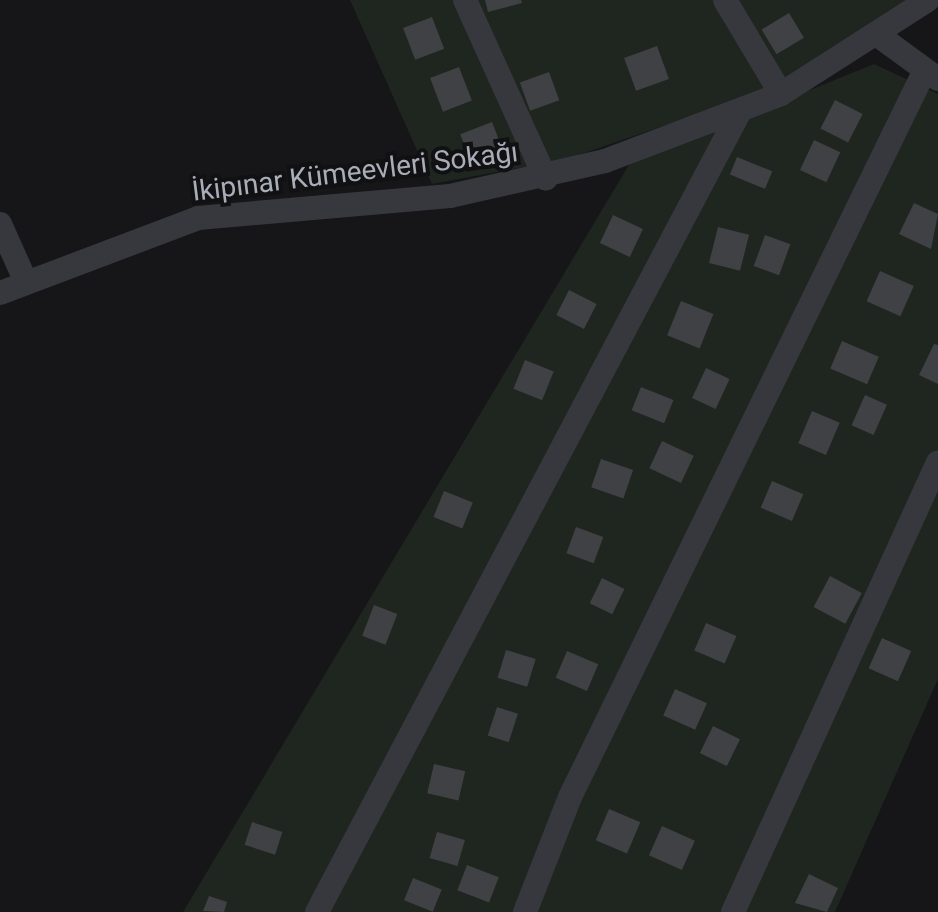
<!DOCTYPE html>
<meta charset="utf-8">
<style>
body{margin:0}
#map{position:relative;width:938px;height:912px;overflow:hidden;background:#161618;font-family:Roboto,sans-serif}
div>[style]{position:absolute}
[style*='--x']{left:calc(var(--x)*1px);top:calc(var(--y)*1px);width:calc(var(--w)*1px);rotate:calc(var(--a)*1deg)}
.green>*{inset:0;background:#1e261f}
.building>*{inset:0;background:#404145;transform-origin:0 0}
.minor>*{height:24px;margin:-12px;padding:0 12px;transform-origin:12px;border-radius:12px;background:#37383d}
span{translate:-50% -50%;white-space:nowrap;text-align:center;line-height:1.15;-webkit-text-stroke:8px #111113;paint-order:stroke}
.street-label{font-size:28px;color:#a8adb8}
</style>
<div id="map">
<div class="green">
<i style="clip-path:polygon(350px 0,907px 0,807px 69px,727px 104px,567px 159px,432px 184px)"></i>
<i style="clip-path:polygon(874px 64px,938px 94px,938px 679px,835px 912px,183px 912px,630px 163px)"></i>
</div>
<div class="building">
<i style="clip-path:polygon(485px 0,521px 0,522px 3px,488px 12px)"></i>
<i style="left:789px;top:13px;width:29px;height:32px;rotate:59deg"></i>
<i style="left:432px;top:17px;width:34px;height:31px;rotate:69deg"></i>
<i style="left:657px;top:46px;width:35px;height:35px;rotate:70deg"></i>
<i style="left:459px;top:67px;width:36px;height:31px;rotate:69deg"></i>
<i style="left:549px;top:72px;width:30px;height:31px;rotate:70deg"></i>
<i style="left:835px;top:100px;width:31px;height:32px;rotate:27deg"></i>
<i style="left:492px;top:122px;width:25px;height:34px;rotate:69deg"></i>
<i style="left:814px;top:140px;width:29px;height:33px;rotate:25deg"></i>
<i style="left:737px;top:157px;width:38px;height:19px;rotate:22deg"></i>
<i style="clip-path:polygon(914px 203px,938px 214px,931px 249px,899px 234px)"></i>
<i style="left:613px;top:215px;width:33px;height:31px;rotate:25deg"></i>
<i style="left:718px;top:227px;width:32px;height:37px;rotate:14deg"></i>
<i style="left:765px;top:235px;width:27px;height:33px;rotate:20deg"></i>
<i style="left:880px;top:271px;width:37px;height:33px;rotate:24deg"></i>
<i style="left:569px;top:290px;width:31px;height:28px;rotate:27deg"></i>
<i style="left:681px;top:301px;width:35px;height:37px;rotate:22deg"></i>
<i style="left:842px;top:341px;width:40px;height:30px;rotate:23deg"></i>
<i style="clip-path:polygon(934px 344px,938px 345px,938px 384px,919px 375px)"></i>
<i style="left:525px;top:360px;width:31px;height:31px;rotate:22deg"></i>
<i style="left:706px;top:368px;width:26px;height:33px;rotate:25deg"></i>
<i style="left:641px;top:387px;width:35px;height:25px;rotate:22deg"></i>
<i style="left:865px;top:395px;width:24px;height:33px;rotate:24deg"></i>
<i style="left:812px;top:411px;width:30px;height:35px;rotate:23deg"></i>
<i style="left:662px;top:441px;width:35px;height:30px;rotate:25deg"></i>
<i style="left:601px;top:459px;width:34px;height:30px;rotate:19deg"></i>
<i style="left:772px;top:481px;width:34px;height:29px;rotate:23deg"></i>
<i style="left:444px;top:491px;width:31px;height:28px;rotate:22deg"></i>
<i style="left:576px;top:527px;width:29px;height:28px;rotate:20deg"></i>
<i style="left:830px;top:576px;width:36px;height:35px;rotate:28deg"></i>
<i style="left:602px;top:578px;width:25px;height:28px;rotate:26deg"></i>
<i style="left:374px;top:605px;width:25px;height:33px;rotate:21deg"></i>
<i style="left:706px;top:623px;width:33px;height:30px;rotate:23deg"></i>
<i style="left:882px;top:638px;width:32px;height:33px;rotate:24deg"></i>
<i style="left:506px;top:650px;width:31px;height:29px;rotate:17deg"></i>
<i style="left:567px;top:651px;width:34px;height:29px;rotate:23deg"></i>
<i style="left:675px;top:689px;width:35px;height:29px;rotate:24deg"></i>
<i style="left:497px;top:707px;width:22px;height:30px;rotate:18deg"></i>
<i style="left:713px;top:726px;width:30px;height:30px;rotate:26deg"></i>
<i style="left:434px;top:764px;width:32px;height:30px;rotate:13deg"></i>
<i style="left:609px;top:809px;width:34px;height:34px;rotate:23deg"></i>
<i style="left:252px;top:822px;width:32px;height:24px;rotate:18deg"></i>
<i style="left:662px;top:826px;width:36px;height:32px;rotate:24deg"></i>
<i style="left:437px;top:832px;width:29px;height:27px;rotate:16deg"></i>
<i style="left:467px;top:865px;width:34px;height:27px;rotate:21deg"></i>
<i style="clip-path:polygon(809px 874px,838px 888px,827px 912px,795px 903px)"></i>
<i style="left:413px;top:878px;width:31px;height:24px;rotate:22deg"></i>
<i style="clip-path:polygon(209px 896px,227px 902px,224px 912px,203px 911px)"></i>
</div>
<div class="minor">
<i style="--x:465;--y:0;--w:196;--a:65.7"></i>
<i style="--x:725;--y:0;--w:109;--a:59.2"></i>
<i style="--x:879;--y:36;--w:73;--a:36.1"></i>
<i style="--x:0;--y:224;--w:64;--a:65.9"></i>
<i style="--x:0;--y:293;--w:212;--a:-20.7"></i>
<i style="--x:198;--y:218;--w:253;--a:-5"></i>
<i style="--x:450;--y:196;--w:159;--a:-12.7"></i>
<i style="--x:605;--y:161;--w:188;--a:-20.8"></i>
<i style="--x:781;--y:94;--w:174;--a:-32.6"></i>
<i style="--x:317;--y:912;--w:904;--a:-62.16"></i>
<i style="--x:525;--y:912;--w:123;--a:-68.6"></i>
<i style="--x:570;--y:797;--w:807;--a:-63.97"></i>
<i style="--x:733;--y:912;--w:494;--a:-65.5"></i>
</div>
<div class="street-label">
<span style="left:355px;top:172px;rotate:-7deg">İkipınar Kümeevleri Sokağı</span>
</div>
</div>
